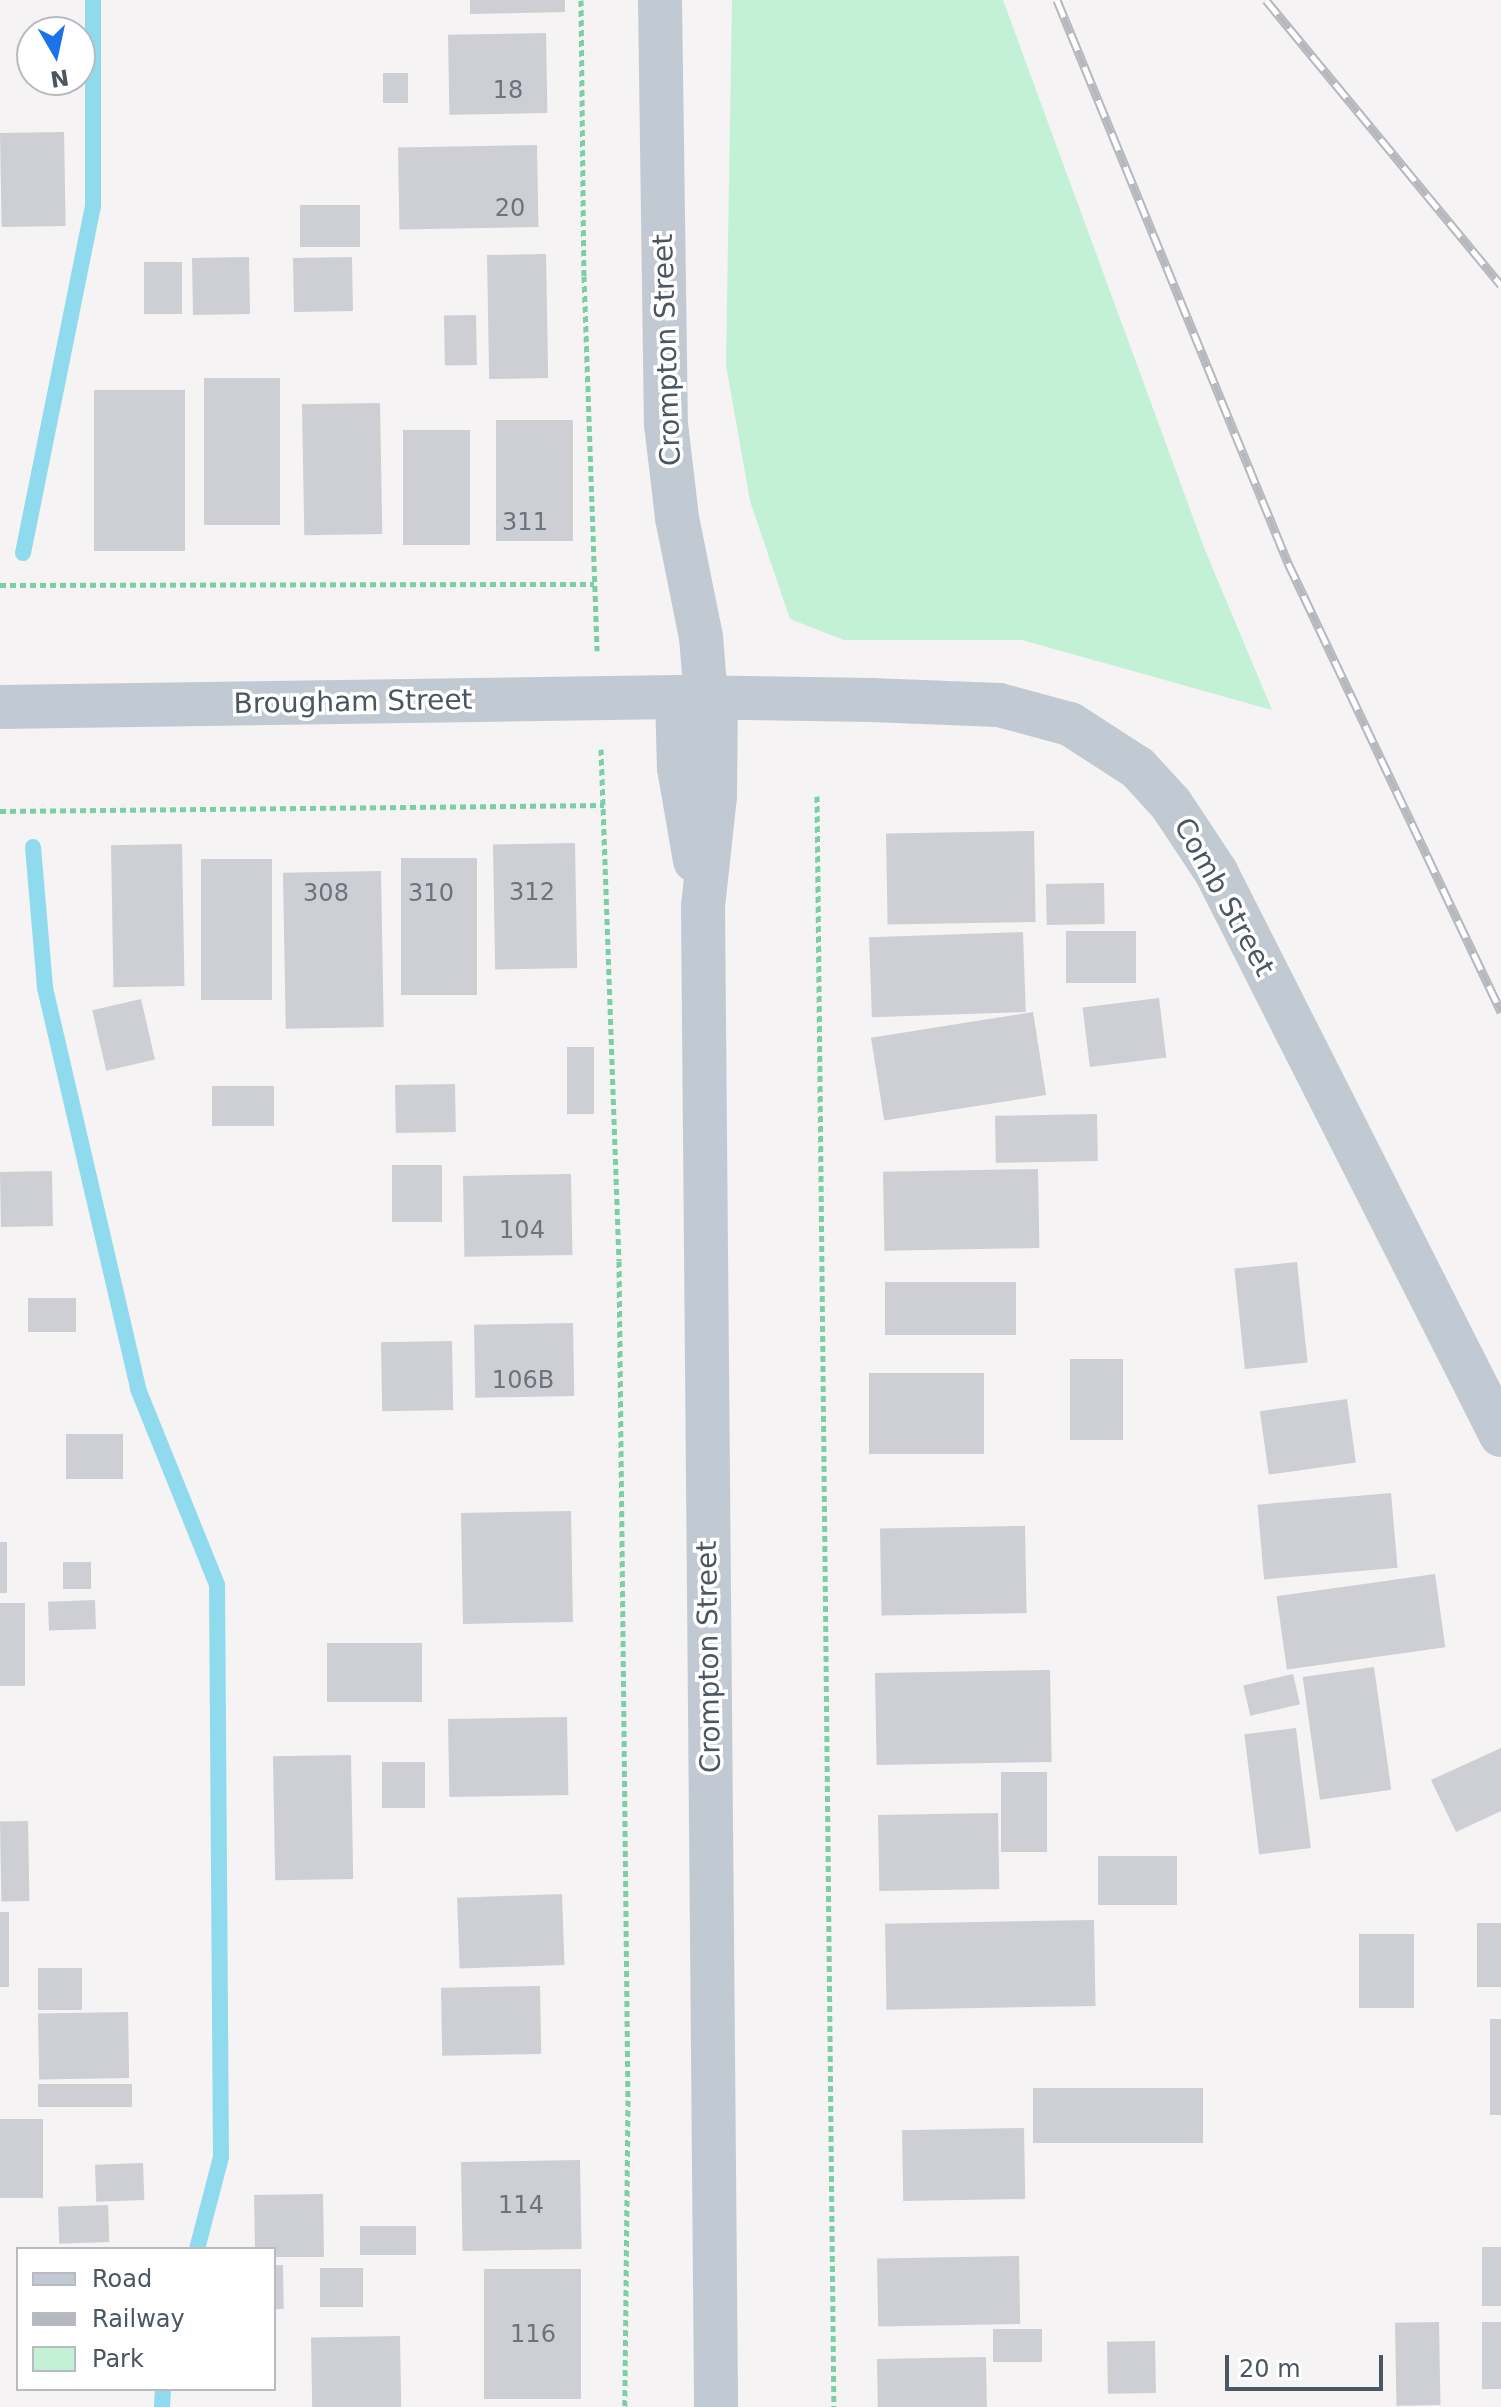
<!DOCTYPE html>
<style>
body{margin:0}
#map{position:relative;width:1501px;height:2407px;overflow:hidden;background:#f5f3f3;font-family:"DejaVu Sans",sans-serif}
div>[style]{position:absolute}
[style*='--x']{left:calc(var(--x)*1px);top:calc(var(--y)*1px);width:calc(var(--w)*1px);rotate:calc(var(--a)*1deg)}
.green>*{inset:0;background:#c3f1d5}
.stream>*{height:16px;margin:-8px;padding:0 8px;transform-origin:8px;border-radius:8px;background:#90daee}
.building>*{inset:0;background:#cdcfd5;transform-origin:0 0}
.path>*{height:5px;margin-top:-2.5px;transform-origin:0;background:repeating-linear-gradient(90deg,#7ad0a6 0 6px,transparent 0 10px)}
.minor>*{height:44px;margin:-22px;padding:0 22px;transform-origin:22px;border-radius:22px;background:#c1cad2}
.rail>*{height:9px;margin-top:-4.5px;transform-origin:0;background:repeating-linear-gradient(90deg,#fff 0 18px,#b5b8bd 0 36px);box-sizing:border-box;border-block:2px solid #b5b8bd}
span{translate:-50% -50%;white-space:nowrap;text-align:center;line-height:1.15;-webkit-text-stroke:7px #fff;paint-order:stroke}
.number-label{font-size:24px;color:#6b747e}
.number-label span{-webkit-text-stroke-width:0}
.street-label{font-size:28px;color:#4a5661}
.legend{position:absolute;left:16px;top:2247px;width:260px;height:144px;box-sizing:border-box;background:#fff;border:2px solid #b7bbc0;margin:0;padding:10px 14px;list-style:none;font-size:24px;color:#4a5661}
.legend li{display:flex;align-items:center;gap:16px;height:40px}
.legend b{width:40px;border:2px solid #b7bbc0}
.north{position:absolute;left:16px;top:16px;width:80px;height:80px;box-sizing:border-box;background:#fff;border:2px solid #b7bbc0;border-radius:50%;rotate:171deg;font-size:22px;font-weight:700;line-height:32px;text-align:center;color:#4a5661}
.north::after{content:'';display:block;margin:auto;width:28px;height:36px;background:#1a73e8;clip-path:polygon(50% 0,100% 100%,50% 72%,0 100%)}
.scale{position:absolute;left:1225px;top:2355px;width:158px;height:36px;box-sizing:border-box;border:4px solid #4a5661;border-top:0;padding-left:10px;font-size:24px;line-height:28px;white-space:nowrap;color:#4a5661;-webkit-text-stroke:6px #fff;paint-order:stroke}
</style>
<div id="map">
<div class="green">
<i style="clip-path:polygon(732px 0,1003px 0,1205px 550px,1272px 710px,1022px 640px,844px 640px,790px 619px,750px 501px,726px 365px)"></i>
</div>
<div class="stream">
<i style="--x:23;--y:553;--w:353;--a:-78.6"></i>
<i style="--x:93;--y:207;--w:207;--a:-90"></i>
<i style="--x:33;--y:847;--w:142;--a:85.1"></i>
<i style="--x:45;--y:988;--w:412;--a:76.9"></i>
<i style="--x:138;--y:1389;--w:211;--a:68"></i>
<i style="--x:217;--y:1585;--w:572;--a:89.6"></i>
<i style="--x:221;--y:2157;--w:95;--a:104.6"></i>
<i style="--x:162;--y:2407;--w:18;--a:-87"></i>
</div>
<div class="building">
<i style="clip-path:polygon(470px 0,565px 0,565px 12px,470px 14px)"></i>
<i style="left:546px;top:33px;width:80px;height:98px;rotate:89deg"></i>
<i style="left:383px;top:73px;width:25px;height:30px"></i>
<i style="left:64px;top:132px;width:94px;height:64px;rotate:89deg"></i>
<i style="left:537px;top:145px;width:82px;height:139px;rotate:89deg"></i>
<i style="left:300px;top:205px;width:60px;height:42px"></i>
<i style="left:546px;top:254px;width:124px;height:59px;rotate:89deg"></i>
<i style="left:249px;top:257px;width:57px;height:57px;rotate:89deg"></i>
<i style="left:352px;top:257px;width:54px;height:59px;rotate:89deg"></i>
<i style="left:182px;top:262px;width:52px;height:38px;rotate:90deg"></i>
<i style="left:476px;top:315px;width:50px;height:32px;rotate:89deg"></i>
<i style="left:280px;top:378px;width:147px;height:76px;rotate:90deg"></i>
<i style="left:185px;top:390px;width:161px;height:91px;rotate:90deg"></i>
<i style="left:380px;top:403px;width:131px;height:78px;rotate:89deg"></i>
<i style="left:496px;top:420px;width:77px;height:121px"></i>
<i style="left:470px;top:430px;width:115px;height:67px;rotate:90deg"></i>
<i style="left:1034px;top:831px;width:91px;height:148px;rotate:89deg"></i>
<i style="left:575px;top:843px;width:125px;height:82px;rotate:89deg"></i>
<i style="left:182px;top:844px;width:142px;height:71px;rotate:89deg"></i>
<i style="left:477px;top:858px;width:137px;height:76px;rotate:90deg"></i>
<i style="left:201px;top:859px;width:71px;height:141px"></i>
<i style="left:381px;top:871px;width:156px;height:98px;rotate:89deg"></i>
<i style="left:1104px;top:883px;width:41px;height:58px;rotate:89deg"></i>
<i style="left:1136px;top:931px;width:52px;height:70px;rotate:90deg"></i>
<i style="left:1023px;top:932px;width:80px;height:154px;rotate:88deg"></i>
<i style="left:1159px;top:998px;width:60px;height:77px;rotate:83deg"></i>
<i style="left:141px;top:999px;width:62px;height:50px;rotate:77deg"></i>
<i style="left:1033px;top:1012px;width:84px;height:164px;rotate:81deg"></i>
<i style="left:567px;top:1047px;width:27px;height:67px"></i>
<i style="left:455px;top:1084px;width:48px;height:60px;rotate:89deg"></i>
<i style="left:274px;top:1086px;width:40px;height:62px;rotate:90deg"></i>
<i style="left:1097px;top:1114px;width:47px;height:102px;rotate:89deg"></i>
<i style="left:442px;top:1165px;width:57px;height:50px;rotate:90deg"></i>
<i style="left:1038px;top:1169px;width:79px;height:155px;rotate:89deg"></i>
<i style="left:52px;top:1171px;width:55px;height:52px;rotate:89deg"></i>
<i style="left:571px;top:1174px;width:81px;height:108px;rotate:89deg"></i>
<i style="left:1297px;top:1262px;width:101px;height:63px;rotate:84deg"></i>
<i style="left:1016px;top:1282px;width:53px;height:131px;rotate:90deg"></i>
<i style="left:76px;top:1298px;width:34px;height:48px;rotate:90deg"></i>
<i style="left:573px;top:1323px;width:73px;height:99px;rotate:89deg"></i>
<i style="left:452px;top:1341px;width:69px;height:71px;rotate:89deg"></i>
<i style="left:1070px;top:1359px;width:53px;height:81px"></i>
<i style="left:984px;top:1373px;width:81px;height:115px;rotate:90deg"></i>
<i style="left:1347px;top:1399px;width:64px;height:88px;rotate:82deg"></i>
<i style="left:123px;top:1434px;width:45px;height:57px;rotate:90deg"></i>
<i style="left:1391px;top:1493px;width:75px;height:134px;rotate:85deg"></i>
<i style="left:571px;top:1511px;width:111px;height:110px;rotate:89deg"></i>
<i style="left:1025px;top:1526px;width:87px;height:145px;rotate:89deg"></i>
<i style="left:0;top:1542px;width:7px;height:51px"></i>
<i style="left:91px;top:1562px;width:27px;height:28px;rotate:90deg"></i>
<i style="left:1435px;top:1574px;width:74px;height:160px;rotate:82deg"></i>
<i style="left:95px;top:1600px;width:29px;height:47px;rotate:88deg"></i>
<i style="left:0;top:1603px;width:25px;height:83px"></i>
<i style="left:327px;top:1643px;width:95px;height:59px"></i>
<i style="left:1374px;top:1667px;width:124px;height:72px;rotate:82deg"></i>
<i style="left:1050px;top:1670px;width:92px;height:175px;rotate:89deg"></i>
<i style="left:1293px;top:1674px;width:31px;height:51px;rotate:77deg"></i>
<i style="left:567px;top:1717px;width:78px;height:119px;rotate:89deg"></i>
<i style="left:1296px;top:1728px;width:121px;height:52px;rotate:83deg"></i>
<i style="clip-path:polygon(1501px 1748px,1501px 1811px,1456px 1832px,1431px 1780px)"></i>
<i style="left:351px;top:1755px;width:124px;height:78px;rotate:89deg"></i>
<i style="left:382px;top:1762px;width:43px;height:46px"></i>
<i style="left:1047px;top:1772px;width:80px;height:46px;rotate:90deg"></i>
<i style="left:998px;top:1813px;width:76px;height:120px;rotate:89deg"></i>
<i style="left:28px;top:1821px;width:80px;height:28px;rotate:89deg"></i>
<i style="left:1177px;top:1856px;width:49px;height:79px;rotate:90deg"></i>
<i style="left:562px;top:1894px;width:71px;height:105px;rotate:88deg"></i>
<i style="left:0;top:1912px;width:9px;height:75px"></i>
<i style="left:1094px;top:1920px;width:86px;height:209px;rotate:89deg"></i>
<i style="left:1501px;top:1923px;width:64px;height:24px;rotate:90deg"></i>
<i style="left:1359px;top:1934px;width:55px;height:74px"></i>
<i style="left:82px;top:1968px;width:42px;height:44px;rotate:90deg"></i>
<i style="left:540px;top:1986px;width:68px;height:99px;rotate:89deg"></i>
<i style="left:128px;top:2012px;width:66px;height:90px;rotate:89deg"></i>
<i style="left:1490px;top:2019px;width:11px;height:96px"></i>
<i style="left:132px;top:2084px;width:23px;height:94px;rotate:90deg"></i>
<i style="left:1203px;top:2088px;width:55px;height:170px;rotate:90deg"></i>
<i style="left:0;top:2119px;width:43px;height:79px"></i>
<i style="left:1024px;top:2128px;width:71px;height:122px;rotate:89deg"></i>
<i style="left:580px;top:2160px;width:89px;height:119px;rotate:89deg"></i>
<i style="left:143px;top:2163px;width:37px;height:48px;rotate:88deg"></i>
<i style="clip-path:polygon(323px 2194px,324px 2257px,274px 2257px,274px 2249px,255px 2249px,254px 2195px)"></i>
<i style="left:108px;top:2205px;width:37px;height:50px;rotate:88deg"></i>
<i style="left:360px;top:2226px;width:56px;height:29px"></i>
<i style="left:1482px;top:2247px;width:19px;height:59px"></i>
<i style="left:1019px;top:2256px;width:68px;height:142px;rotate:89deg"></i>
<i style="left:283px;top:2265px;width:44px;height:9px;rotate:89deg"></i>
<i style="left:320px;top:2268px;width:43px;height:39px"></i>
<i style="left:581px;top:2269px;width:130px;height:97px;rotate:90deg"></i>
<i style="left:1439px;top:2322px;width:83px;height:44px;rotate:89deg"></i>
<i style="left:1482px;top:2322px;width:19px;height:67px"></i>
<i style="left:1042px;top:2329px;width:33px;height:49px;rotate:90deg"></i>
<i style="left:400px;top:2336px;width:71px;height:89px;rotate:89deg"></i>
<i style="left:1155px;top:2341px;width:52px;height:48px;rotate:89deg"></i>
<i style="left:986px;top:2357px;width:50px;height:109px;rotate:89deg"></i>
</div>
<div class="path">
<i style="--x:581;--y:0;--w:276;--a:89.4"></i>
<i style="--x:584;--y:276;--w:375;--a:88"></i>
<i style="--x:0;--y:585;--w:594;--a:-0.1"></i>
<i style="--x:601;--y:749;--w:512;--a:87.99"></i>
<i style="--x:619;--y:1261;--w:839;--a:89.39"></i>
<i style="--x:628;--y:2100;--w:307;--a:90.6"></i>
<i style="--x:817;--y:796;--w:1611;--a:89.4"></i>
<i style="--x:0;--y:811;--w:604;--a:-0.57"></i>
</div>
<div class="minor">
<i style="--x:660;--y:0;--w:424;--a:89.2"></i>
<i style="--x:666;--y:424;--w:95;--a:83.3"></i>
<i style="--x:677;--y:518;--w:121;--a:78.6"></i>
<i style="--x:701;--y:637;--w:61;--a:85.3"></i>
<i style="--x:677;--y:697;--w:71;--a:88.4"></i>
<i style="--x:679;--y:768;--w:94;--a:80.2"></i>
<i style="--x:716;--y:698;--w:98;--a:90.6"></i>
<i style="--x:715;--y:796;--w:112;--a:96.2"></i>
<i style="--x:703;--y:907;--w:1500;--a:89.5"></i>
<i style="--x:0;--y:707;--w:677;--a:-0.85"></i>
<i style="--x:677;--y:697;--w:194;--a:0.9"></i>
<i style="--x:871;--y:700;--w:128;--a:2.2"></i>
<i style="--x:999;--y:705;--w:73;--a:15"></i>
<i style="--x:1070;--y:724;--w:81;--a:32.9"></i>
<i style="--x:1138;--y:768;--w:49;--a:47.5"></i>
<i style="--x:1171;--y:804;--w:82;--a:56.5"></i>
<i style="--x:1216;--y:872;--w:631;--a:63.15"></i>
</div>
<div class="rail">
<i style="--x:1057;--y:0;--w:609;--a:67.69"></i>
<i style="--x:1288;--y:563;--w:497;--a:64.6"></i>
<i style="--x:1266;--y:0;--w:369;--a:50.5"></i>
</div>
<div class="number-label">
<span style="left:508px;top:91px">18</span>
<span style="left:510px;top:209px">20</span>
<span style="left:525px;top:523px">311</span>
<span style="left:532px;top:893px">312</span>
<span style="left:326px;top:894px">308</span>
<span style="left:431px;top:894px">310</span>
<span style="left:522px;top:1231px">104</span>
<span style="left:523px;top:1381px">106B</span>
<span style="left:521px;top:2206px">114</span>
<span style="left:533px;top:2335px">116</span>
</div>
<div class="street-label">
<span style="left:667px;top:350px;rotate:-92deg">Crompton Street</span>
<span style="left:353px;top:702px;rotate:-1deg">Brougham Street</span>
<span style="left:1224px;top:897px;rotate:61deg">Comb Street</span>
<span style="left:709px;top:1657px;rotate:-91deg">Crompton Street</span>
</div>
<ul class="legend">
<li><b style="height:10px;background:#c1cad2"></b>Road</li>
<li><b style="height:10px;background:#b5b8bd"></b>Railway</li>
<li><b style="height:22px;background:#c3f1d5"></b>Park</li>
</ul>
<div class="north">N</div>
<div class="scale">20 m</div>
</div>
